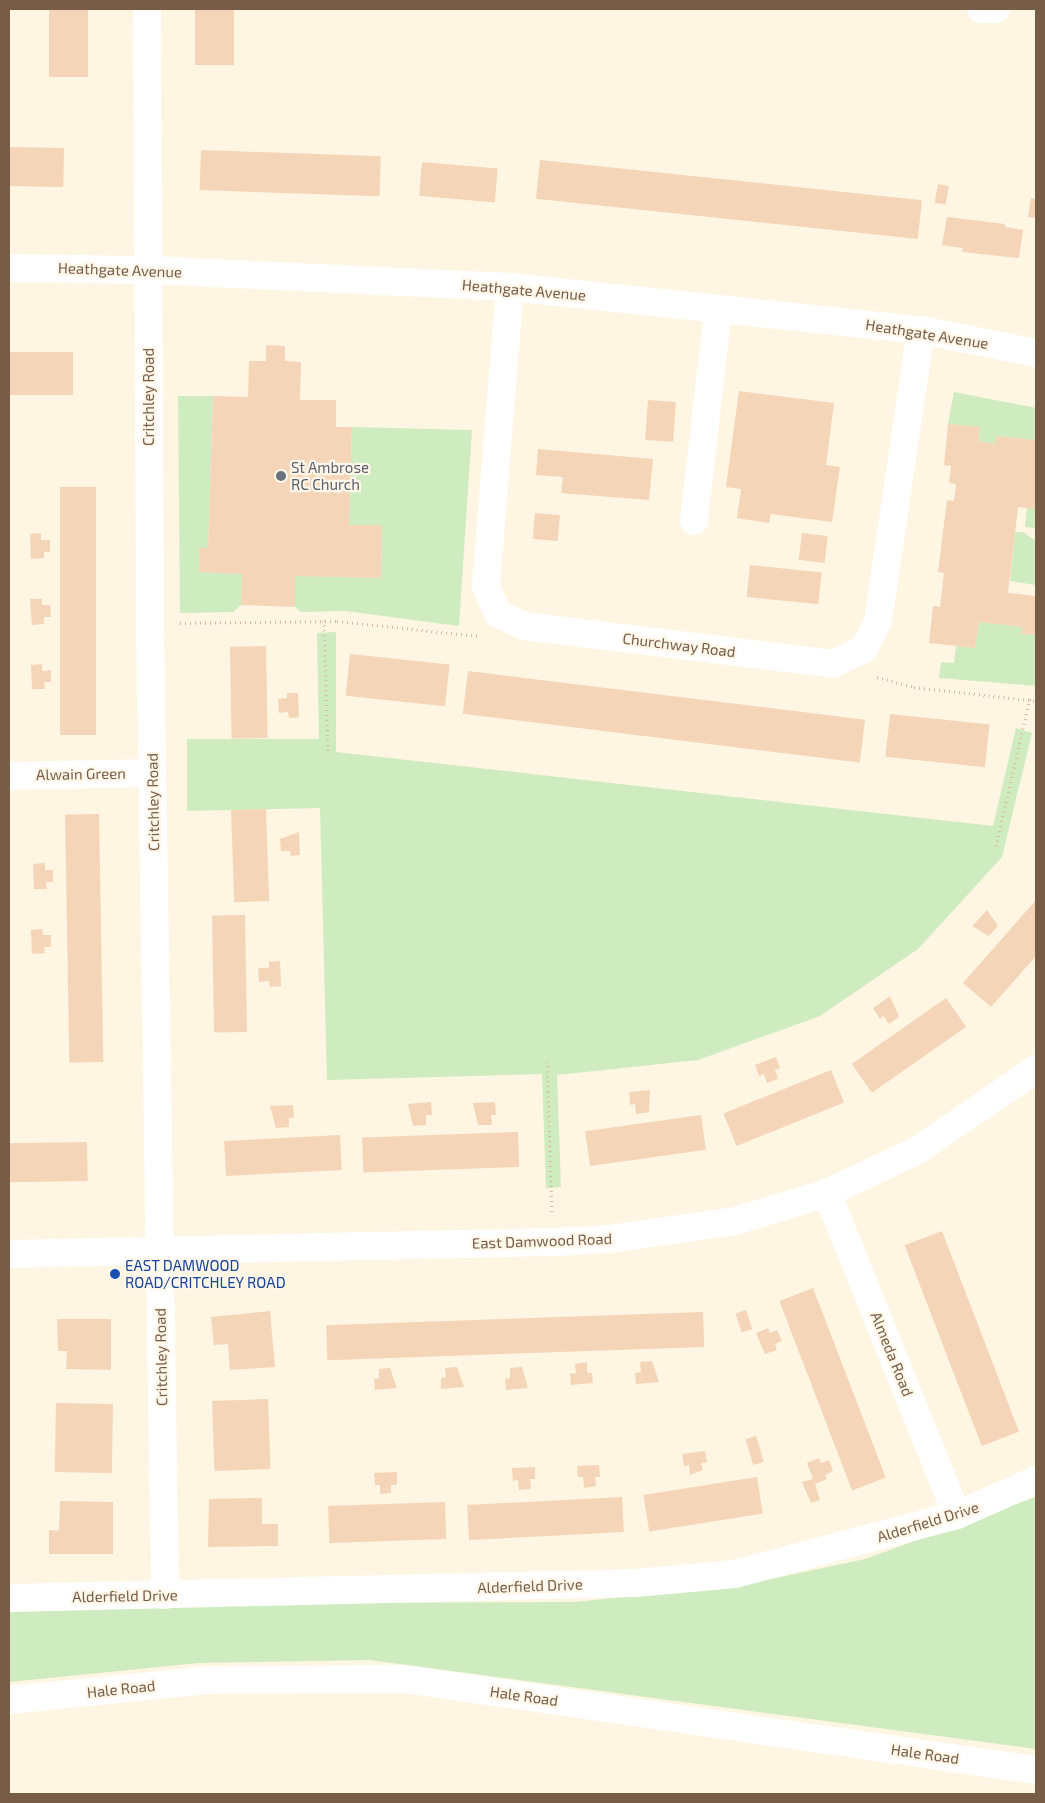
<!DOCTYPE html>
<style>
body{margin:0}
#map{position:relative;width:1045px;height:1803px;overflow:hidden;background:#fef5e2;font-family:"Exo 2",sans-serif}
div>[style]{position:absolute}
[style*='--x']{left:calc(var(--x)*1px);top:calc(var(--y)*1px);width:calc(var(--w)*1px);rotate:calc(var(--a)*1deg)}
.green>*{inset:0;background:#ceecbf}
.building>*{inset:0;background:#f5d5b7;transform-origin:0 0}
.path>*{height:3px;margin-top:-1.5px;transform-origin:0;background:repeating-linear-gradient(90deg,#dab89b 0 1px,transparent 0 5px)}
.minor>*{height:28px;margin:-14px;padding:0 14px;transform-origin:14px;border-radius:14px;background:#fff}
.dots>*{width:14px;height:14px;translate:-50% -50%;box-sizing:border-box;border:2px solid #fff8ea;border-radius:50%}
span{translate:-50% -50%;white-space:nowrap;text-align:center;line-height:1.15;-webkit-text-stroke:4.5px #fff8ea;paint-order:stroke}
.street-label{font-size:15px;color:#775c46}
.worship-label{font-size:15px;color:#5b616d}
.left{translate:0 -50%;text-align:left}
.transit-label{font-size:15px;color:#164399}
.frame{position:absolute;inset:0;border:10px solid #775c46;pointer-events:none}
</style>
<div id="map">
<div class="green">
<i style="clip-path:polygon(954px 392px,1036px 408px,1036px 440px,997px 436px,995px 444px,978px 441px,979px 427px,948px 424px)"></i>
<i style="clip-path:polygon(178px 396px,213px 396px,208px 548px,199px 548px,199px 572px,242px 574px,241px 605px,233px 612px,180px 613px)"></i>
<i style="clip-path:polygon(352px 427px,472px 430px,459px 626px,346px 611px,301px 612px,295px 607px,295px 576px,381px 578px,382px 526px,349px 525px)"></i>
<i style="clip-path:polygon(1027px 508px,1036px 509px,1036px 528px,1025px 527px)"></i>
<i style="clip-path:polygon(1015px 532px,1023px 532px,1036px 541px,1036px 585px,1010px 581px)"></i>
<i style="clip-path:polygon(979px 622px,1022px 627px,1022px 634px,1036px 635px,1036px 686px,939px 678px,941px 662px,954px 663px,956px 646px,975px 648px)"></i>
<i style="clip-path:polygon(336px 632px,336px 752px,993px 826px,1016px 728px,1032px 733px,1002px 857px,918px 949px,820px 1016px,698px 1060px,557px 1075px,561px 1187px,546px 1188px,542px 1074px,327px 1080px,320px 808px,187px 811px,187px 739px,319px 739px,317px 633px)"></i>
<i style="clip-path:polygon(1036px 1497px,1036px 1749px,370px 1660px,199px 1663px,9px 1682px,9px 1612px,340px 1603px,575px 1602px,753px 1583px,865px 1559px)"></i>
</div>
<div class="building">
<i style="left:49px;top:9px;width:39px;height:68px"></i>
<i style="left:195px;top:9px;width:39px;height:56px"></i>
<i style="left:9px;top:147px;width:55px;height:39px;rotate:1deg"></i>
<i style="left:201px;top:150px;width:180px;height:40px;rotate:2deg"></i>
<i style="left:540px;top:160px;width:384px;height:39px;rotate:6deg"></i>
<i style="left:422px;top:162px;width:76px;height:34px;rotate:5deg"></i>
<i style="left:938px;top:184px;width:11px;height:19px;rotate:10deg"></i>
<i style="clip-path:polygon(1031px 198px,1036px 199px,1036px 218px,1028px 217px)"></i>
<i style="clip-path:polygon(947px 217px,1005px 224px,1005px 227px,1023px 230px,1019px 258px,962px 252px,963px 248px,942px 245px)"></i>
<i style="clip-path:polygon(266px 345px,285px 346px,285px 361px,301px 362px,300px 400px,336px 400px,336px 427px,352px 427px,349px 525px,382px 525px,381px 578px,295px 576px,295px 607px,241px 605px,242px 574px,199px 572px,199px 548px,208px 548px,213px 396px,248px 397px,249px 361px,266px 361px)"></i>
<i style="left:73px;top:352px;width:43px;height:64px;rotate:90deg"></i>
<i style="clip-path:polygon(739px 391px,834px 403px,826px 465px,840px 467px,832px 522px,771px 514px,769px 523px,737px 518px,741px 489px,726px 487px)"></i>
<i style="left:648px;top:400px;width:28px;height:40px;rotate:4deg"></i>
<i style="clip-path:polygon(948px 424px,980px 427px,978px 441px,995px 444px,996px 436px,1036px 440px,1036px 509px,1018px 507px,1008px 593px,1036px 596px,1036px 635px,1021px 634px,1022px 627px,979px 622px,975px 648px,929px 643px,933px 606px,940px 607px,944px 573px,938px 572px,947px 500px,954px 501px,956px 484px,949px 483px,951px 466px,944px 465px)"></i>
<i style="clip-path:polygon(538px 449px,653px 459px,649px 500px,561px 493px,563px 477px,536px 475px)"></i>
<i style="left:60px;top:487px;width:36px;height:248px"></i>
<i style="left:535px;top:513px;width:25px;height:26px;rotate:5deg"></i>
<i style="clip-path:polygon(41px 533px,41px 540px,50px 540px,50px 552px,44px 552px,44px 558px,31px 559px,30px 534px)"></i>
<i style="left:802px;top:533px;width:26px;height:27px;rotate:7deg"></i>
<i style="left:750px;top:565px;width:72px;height:32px;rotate:6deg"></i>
<i style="clip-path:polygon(30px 599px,42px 599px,42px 605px,50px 605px,51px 617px,44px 617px,44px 624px,32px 625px)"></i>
<i style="left:266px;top:646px;width:92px;height:36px;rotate:89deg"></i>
<i style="left:350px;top:654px;width:100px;height:42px;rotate:6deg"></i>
<i style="clip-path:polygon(42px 664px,42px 671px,51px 670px,51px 682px,44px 682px,45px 689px,32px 689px,31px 665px)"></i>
<i style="left:468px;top:671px;width:400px;height:43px;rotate:7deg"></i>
<i style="clip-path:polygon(287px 693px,298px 693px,299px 717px,289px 718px,288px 712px,279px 713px,278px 699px,287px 698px)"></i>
<i style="left:890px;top:714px;width:100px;height:43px;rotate:6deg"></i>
<i style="left:266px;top:809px;width:92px;height:35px;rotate:88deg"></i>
<i style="left:99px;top:814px;width:248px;height:34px;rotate:89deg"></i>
<i style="clip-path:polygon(299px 832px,300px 855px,291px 856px,290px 851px,281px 851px,280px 839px)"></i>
<i style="clip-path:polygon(45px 863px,45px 870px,53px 870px,53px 882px,46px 882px,47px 889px,34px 889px,33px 864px)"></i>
<i style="clip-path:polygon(1036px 900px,1036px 956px,991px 1007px,963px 983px)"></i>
<i style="clip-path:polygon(987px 910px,998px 926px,989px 936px,972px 926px)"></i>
<i style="left:245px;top:915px;width:117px;height:33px;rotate:89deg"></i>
<i style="clip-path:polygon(42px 929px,43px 935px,51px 935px,51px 947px,44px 947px,45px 953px,32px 954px,31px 930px)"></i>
<i style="clip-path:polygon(280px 961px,281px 986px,270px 987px,269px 981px,259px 982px,258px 968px,269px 968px,269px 962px)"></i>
<i style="clip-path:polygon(890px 996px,899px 1017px,889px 1024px,884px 1016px,880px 1019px,873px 1008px)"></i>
<i style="left:946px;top:998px;width:35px;height:115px;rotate:55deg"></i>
<i style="clip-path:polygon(776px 1057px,780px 1068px,775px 1070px,778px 1079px,767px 1083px,764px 1074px,759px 1076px,755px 1065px)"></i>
<i style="left:831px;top:1070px;width:35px;height:116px;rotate:68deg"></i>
<i style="clip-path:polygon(650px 1090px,649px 1112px,636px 1114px,635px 1104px,630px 1105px,629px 1092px)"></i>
<i style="clip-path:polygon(431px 1102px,432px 1115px,426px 1115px,426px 1125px,413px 1126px,408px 1104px)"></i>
<i style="clip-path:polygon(495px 1102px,496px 1115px,491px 1115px,492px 1125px,478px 1125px,473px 1103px)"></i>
<i style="clip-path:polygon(293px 1105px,294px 1118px,289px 1118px,289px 1127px,276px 1128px,270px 1106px)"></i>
<i style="left:701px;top:1115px;width:35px;height:117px;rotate:82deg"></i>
<i style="left:518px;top:1132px;width:35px;height:156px;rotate:88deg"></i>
<i style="left:340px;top:1135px;width:35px;height:116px;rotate:87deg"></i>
<i style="left:87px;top:1142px;width:39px;height:78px;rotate:89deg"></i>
<i style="left:942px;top:1231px;width:215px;height:40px;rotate:69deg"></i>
<i style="left:813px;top:1288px;width:203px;height:36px;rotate:69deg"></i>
<i style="left:746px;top:1310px;width:20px;height:11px;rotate:72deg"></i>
<i style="clip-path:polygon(270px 1311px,275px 1367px,230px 1370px,228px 1344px,214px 1345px,211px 1317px)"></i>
<i style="left:703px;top:1312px;width:35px;height:377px;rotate:88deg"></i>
<i style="clip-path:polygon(57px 1319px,111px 1319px,111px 1370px,66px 1369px,67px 1351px,58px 1351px)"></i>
<i style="clip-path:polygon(768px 1328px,770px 1333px,777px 1330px,782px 1341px,775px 1344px,777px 1350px,765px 1354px,756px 1333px)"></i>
<i style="clip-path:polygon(652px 1361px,659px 1382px,636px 1384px,635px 1373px,641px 1372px,640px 1362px)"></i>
<i style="clip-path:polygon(587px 1362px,587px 1373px,592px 1373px,593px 1383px,571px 1385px,570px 1374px,576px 1373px,575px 1364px)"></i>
<i style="clip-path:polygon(457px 1367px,464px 1387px,441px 1389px,441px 1378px,446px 1377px,445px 1368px)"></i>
<i style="clip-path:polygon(522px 1367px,528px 1388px,506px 1390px,505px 1379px,510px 1378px,510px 1368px)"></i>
<i style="clip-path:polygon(390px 1368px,397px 1388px,375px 1390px,374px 1379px,379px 1378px,379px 1369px)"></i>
<i style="left:268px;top:1399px;width:70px;height:56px;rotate:88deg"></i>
<i style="left:56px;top:1403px;width:57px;height:69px;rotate:1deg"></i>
<i style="left:756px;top:1436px;width:27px;height:11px;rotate:73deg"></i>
<i style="clip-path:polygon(705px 1451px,707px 1462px,701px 1463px,703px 1470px,690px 1475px,689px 1465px,684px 1466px,682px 1454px)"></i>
<i style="clip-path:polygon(819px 1458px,821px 1463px,829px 1460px,833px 1471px,825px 1475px,827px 1479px,815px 1484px,820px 1500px,811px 1503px,802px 1482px,813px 1479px,807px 1463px)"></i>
<i style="clip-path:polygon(599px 1465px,600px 1477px,595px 1477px,596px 1486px,584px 1488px,583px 1477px,578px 1477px,577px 1466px)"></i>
<i style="clip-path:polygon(535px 1467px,535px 1479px,530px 1479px,531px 1489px,519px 1490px,518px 1480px,513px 1481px,512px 1468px)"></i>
<i style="clip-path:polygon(397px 1472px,397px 1485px,391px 1485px,391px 1493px,380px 1494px,380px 1485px,375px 1485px,374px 1473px)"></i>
<i style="left:757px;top:1477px;width:37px;height:115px;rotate:81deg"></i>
<i style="left:622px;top:1497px;width:35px;height:155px;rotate:87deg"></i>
<i style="clip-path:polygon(262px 1498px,262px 1524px,278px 1524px,278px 1546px,208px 1547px,209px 1499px)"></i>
<i style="clip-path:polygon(60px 1501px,113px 1502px,113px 1554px,49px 1554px,49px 1530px,59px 1531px)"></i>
<i style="left:445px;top:1502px;width:37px;height:117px;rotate:88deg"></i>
</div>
<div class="path">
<i style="--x:324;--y:620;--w:135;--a:88.3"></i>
<i style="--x:180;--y:623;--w:157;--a:-0.7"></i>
<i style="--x:337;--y:621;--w:142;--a:6.1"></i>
<i style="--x:877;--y:677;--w:38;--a:15"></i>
<i style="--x:914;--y:687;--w:123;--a:6.5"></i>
<i style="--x:996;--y:846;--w:152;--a:-77.1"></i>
<i style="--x:547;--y:1061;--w:153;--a:88.1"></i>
</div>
<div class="minor">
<i style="--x:147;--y:9;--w:615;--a:89.72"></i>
<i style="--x:150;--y:624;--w:971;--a:89.11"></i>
<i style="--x:981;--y:9;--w:15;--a:0"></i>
<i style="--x:9;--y:268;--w:139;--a:0.8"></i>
<i style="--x:148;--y:270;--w:362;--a:2.7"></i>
<i style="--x:510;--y:287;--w:413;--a:6"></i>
<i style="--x:921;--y:330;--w:117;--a:11.3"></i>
<i style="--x:510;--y:287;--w:300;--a:94.6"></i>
<i style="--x:486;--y:586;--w:30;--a:67"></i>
<i style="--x:498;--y:614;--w:30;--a:24"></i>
<i style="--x:525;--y:626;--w:310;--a:7"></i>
<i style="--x:833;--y:664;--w:34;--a:-26"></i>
<i style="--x:864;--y:649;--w:31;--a:-63"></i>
<i style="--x:878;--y:621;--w:294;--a:-81.6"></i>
<i style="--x:694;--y:521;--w:213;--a:-83.5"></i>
<i style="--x:9;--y:776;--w:143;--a:-1.2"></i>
<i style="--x:827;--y:1193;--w:347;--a:68"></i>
<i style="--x:9;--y:1254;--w:544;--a:-1.26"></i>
<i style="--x:553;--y:1242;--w:56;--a:-3.1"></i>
<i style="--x:609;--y:1239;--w:127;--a:-8.1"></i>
<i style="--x:735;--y:1221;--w:96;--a:-16.9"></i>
<i style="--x:827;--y:1193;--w:101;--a:-25.3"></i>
<i style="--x:918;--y:1150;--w:143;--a:-34.5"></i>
<i style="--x:9;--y:1598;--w:627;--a:-1.37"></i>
<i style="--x:636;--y:1583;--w:99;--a:-5.2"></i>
<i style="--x:735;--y:1574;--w:230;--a:-14.9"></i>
<i style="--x:957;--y:1515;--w:86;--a:-23.9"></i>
<i style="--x:9;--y:1700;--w:202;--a:-5.7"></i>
<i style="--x:210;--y:1680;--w:194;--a:-0.3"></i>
<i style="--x:404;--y:1679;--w:639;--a:8.19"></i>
</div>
<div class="dots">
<i style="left:281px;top:476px;background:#6b7280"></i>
<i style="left:115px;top:1274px;background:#1a4fb4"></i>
</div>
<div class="street-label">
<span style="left:120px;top:270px;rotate:2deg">Heathgate Avenue</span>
<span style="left:524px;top:290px;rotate:5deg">Heathgate Avenue</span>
<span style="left:927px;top:334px;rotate:9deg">Heathgate Avenue</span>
<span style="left:149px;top:397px;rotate:-90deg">Critchley Road</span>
<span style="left:679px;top:645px;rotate:7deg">Churchway Road</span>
<span style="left:81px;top:774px;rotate:-1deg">Alwain Green</span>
<span style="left:153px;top:802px;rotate:-91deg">Critchley Road</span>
<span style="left:542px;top:1241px;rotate:-2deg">East Damwood Road</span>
<span style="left:892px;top:1354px;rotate:68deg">Almeda Road</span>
<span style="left:161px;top:1357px;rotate:-91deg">Critchley Road</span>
<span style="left:928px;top:1522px;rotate:-17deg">Alderfield Drive</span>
<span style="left:530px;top:1586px;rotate:-2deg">Alderfield Drive</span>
<span style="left:125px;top:1596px;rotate:-1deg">Alderfield Drive</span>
<span style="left:121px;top:1689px;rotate:-6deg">Hale Road</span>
<span style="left:524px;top:1696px;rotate:8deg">Hale Road</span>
<span style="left:925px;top:1754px;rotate:8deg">Hale Road</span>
</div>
<div class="worship-label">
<span class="left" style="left:291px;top:476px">St Ambrose<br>RC Church</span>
</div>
<div class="transit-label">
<span class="left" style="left:125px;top:1274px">EAST DAMWOOD<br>ROAD/CRITCHLEY ROAD</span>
</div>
<div class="frame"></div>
</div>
